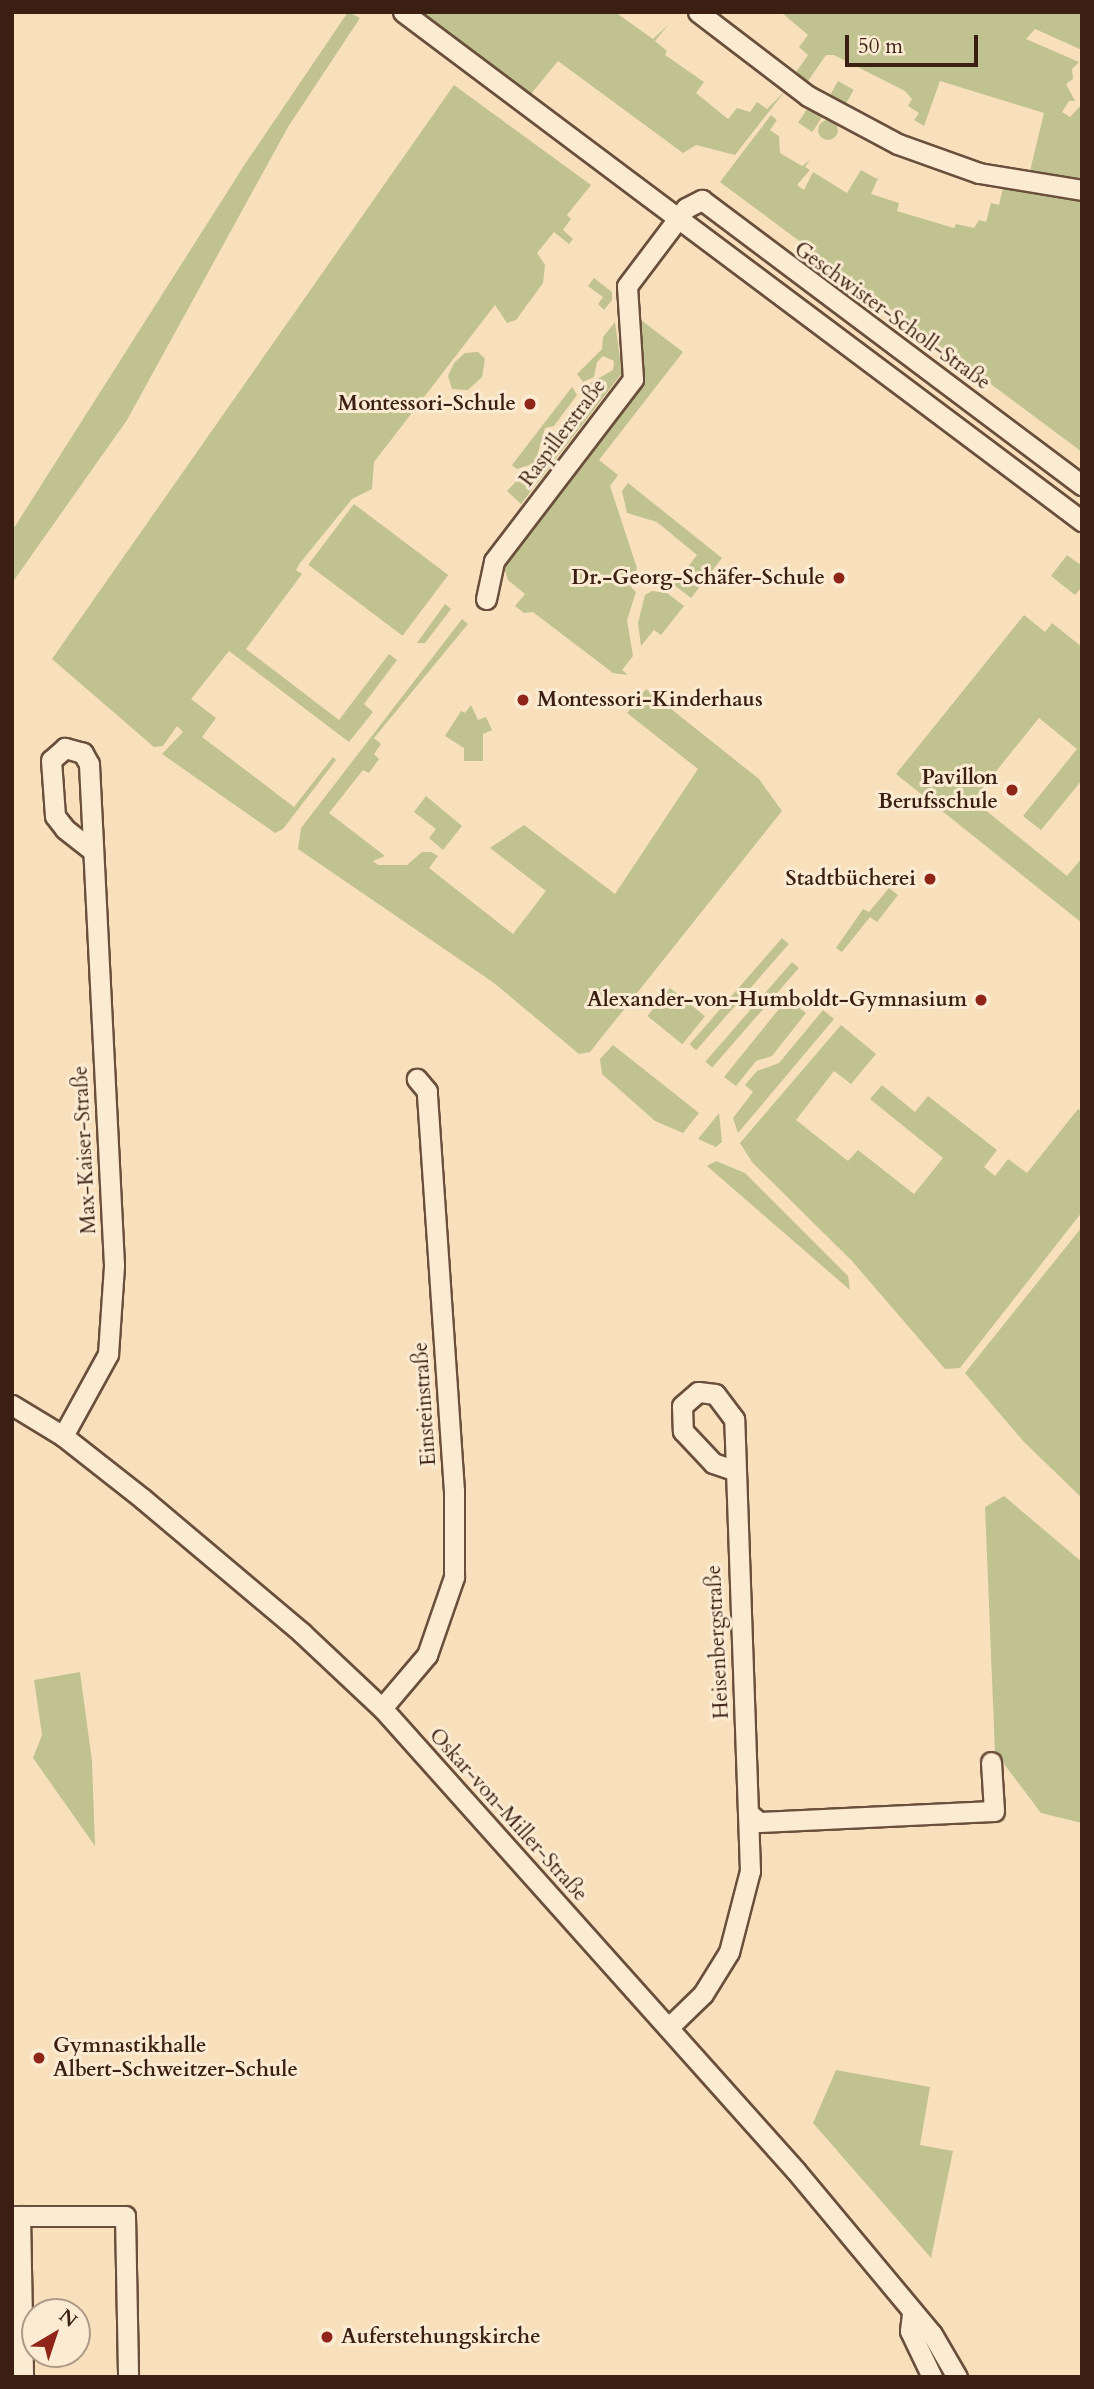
<!DOCTYPE html>
<meta charset="utf-8">
<style>
body{margin:0}
#map{position:relative;width:1094px;height:2389px;overflow:hidden;background:#f9e0bc;font-family:Cardo,serif}
div>[style]{position:absolute}
[style*='--x']{left:calc(var(--x)*1px);top:calc(var(--y)*1px);width:calc(var(--w)*1px);rotate:calc(var(--a)*1deg)}
.green>*{inset:0;background:#c0c28f;transform-origin:0 0}
.round{border-radius:50%}
.roads{filter:drop-shadow(2px 0 #6a4f3c) drop-shadow(-2px 0 #6a4f3c) drop-shadow(0 2px #6a4f3c) drop-shadow(0 -2px #6a4f3c)}
.street>*{height:19px;margin:-9.5px;padding:0 9.5px;transform-origin:9.5px;border-radius:9.5px;background:#fbebd3}
.dots>*{width:19px;height:19px;translate:-50% -50%;box-sizing:border-box;border:4px solid #fbebd3;border-radius:50%}
span{translate:-50% -50%;white-space:nowrap;text-align:center;line-height:1.15;-webkit-text-stroke:6px #fbebd3;paint-order:stroke}
.street-label{font-size:21px;color:#3a1f12}
.poi-label{font-size:21px;color:#3a1f12;font-weight:700}
.right{translate:-100% -50%;text-align:right}
.left{translate:0 -50%;text-align:left}
.frame{position:absolute;inset:0;border:14px solid #3a1f12;pointer-events:none}
.north{position:absolute;left:21px;top:2298px;width:70px;height:70px;box-sizing:border-box;background:#fbebd3;border:2px solid #ae9986;border-radius:50%;rotate:39deg;font-size:19px;font-weight:700;line-height:28px;text-align:center;color:#3a1f12}
.north::after{content:'';display:block;margin:auto;width:24px;height:32px;background:#8f2418;clip-path:polygon(50% 0,100% 100%,50% 72%,0 100%)}
.scale{position:absolute;left:845px;top:35px;width:133px;height:32px;box-sizing:border-box;border:4px solid #3a1f12;border-top:0;padding-left:9px;font-size:21px;line-height:24px;white-space:nowrap;color:#3a1f12;-webkit-text-stroke:5px #fbebd3;paint-order:stroke}
</style>
<div id="map">
<div class="green">
<i style="clip-path:polygon(348px 12px,360px 18px,288px 127px,127px 420px,12px 583px,12px 531px,245px 164px)"></i>
<i style="clip-path:polygon(420px 12px,615px 12px,653px 39px,668px 25px,655px 41px,667px 51px,665px 55px,704px 82px,696px 93px,728px 119px,737px 108px,750px 112px,757px 102px,767px 109px,786px 90px,735px 155px,696px 145px,683px 153px,558px 61px,531px 94px)"></i>
<i style="clip-path:polygon(781px 12px,1082px 12px,1082px 50px,1035px 29px,1026px 39px,1079px 62px,1072px 69px,1073px 79px,1066px 84px,1075px 101px,1069px 101px,1062px 112px,1070px 117px,1082px 104px,1082px 179px,1030px 171px,1044px 113px,940px 81px,924px 126px,914px 120px,919px 113px,908px 106px,912px 99px,905px 91px,834px 55px,826px 55px,806px 84px,794px 75px,808px 55px,799px 47px,808px 35px)"></i>
<i style="left:838px;top:81px;width:18px;height:21px;rotate:29deg"></i>
<i style="clip-path:polygon(454px 85px,591px 185px,567px 215px,571px 219px,563px 230px,573px 239px,569px 244px,554px 232px,537px 253px,545px 265px,543px 283px,516px 320px,507px 323px,495px 305px,374px 462px,372px 489px,352px 499px,300px 563px,296px 570px,302px 574px,246px 649px,339px 720px,389px 654px,397px 660px,364px 704px,373px 712px,349px 742px,229px 651px,191px 699px,216px 718px,202px 737px,294px 807px,333px 757px,336px 760px,283px 829px,275px 833px,162px 754px,183px 732px,177px 726px,163px 746px,154px 747px,52px 659px)"></i>
<i style="left:809px;top:106px;width:17px;height:20px;rotate:33deg"></i>
<i style="clip-path:polygon(771px 115px,777px 120px,770px 130px,779px 136px,780px 153px,802px 166px,810px 160px,805px 167px,810px 170px,797px 185px,804px 190px,813px 172px,847px 193px,861px 170px,877px 179px,880px 174px,871px 194px,899px 203px,897px 211px,954px 228px,956px 224px,974px 228px,979px 220px,986px 222px,991px 203px,999px 205px,1003px 188px,1082px 201px,1082px 452px,720px 182px)"></i>
<i class="round" style="left:818px;top:120px;width:20px;height:20px"></i>
<i style="clip-path:polygon(594px 278px,612px 292px,612px 300px,604px 310px,598px 304px,603px 297px,588px 286px)"></i>
<i style="clip-path:polygon(637px 317px,683px 352px,599px 460px,618px 475px,610px 486px,637px 568px,631px 587px,636px 592px,627px 620px,633px 656px,622px 670px,628px 675px,613px 673px,533px 612px,524px 613px,515px 606px,525px 594px,508px 580px,504px 567px,645px 383px)"></i>
<i style="clip-path:polygon(615px 322px,622px 373px,521px 504px,507px 491px,525px 472px,542px 465px,557px 447px,560px 429px,571px 428px,582px 417px,587px 385px,613px 370px,614px 361px,603px 356px,597px 362px,594px 377px,583px 382px,577px 374px,602px 349px,603px 337px)"></i>
<i style="clip-path:polygon(478px 352px,485px 359px,482px 377px,468px 390px,452px 389px,448px 376px,454px 363px,465px 353px)"></i>
<i style="clip-path:polygon(572px 387px,577px 395px,554px 426px,545px 428px,535px 463px,517px 469px,512px 465px)"></i>
<i style="clip-path:polygon(628px 483px,722px 558px,691px 598px,674px 585px,697px 555px,657px 522px,627px 513px,622px 491px)"></i>
<i style="left:354px;top:504px;width:118px;height:76px;rotate:37deg"></i>
<i style="clip-path:polygon(1067px 555px,1082px 566px,1082px 587px,1075px 595px,1051px 576px)"></i>
<i style="clip-path:polygon(652px 591px,667px 593px,684px 606px,661px 635px,654px 630px,641px 646px,638px 623px,645px 595px)"></i>
<i style="clip-path:polygon(445px 604px,451px 609px,425px 643px,417px 643px)"></i>
<i style="clip-path:polygon(1024px 615px,1045px 632px,1052px 623px,1082px 647px,1082px 780px,1041px 830px,1023px 816px,1077px 749px,1039px 718px,973px 800px,1067px 876px,1082px 858px,1082px 923px,896px 774px)"></i>
<i style="clip-path:polygon(462px 619px,468px 624px,374px 738px,381px 744px,374px 754px,379px 759px,369px 773px,363px 770px,329px 813px,385px 856px,373px 861px,378px 865px,407px 865px,422px 852px,431px 852px,438px 856px,429px 868px,513px 934px,546px 891px,490px 848px,524px 825px,615px 894px,698px 769px,627px 713px,646px 689px,759px 779px,782px 811px,590px 1052px,579px 1054px,494px 983px,298px 849px,301px 828px)"></i>
<i style="clip-path:polygon(471px 705px,478px 720px,486px 717px,492px 730px,483px 734px,483px 761px,464px 761px,464px 748px,445px 736px,461px 711px,465px 713px)"></i>
<i style="clip-path:polygon(426px 796px,462px 826px,443px 850px,429px 838px,436px 829px,414px 812px)"></i>
<i style="clip-path:polygon(889px 888px,898px 895px,877px 922px,870px 917px,842px 952px,836px 948px,863px 909px,869px 912px)"></i>
<i style="left:782px;top:938px;width:9px;height:141px;rotate:41deg"></i>
<i style="left:792px;top:962px;width:9px;height:132px;rotate:41deg"></i>
<i style="left:670px;top:988px;width:45px;height:36px;rotate:39deg"></i>
<i style="clip-path:polygon(787px 999px,806px 1013px,772px 1056px,756px 1061px,736px 1086px,724px 1077px)"></i>
<i style="clip-path:polygon(823px 1010px,834px 1019px,738px 1133px,733px 1118px,753px 1092px,745px 1085px,757px 1071px,779px 1063px)"></i>
<i style="clip-path:polygon(841px 1025px,876px 1054px,851px 1084px,834px 1071px,796px 1120px,848px 1161px,858px 1150px,914px 1194px,943px 1158px,870px 1099px,882px 1085px,915px 1112px,928px 1096px,997px 1150px,984px 1167px,995px 1176px,1008px 1159px,1027px 1173px,1078px 1109px,1082px 1112px,1082px 1212px,960px 1368px,945px 1369px,852px 1261px,752px 1162px,740px 1143px)"></i>
<i style="clip-path:polygon(613px 1045px,699px 1113px,683px 1133px,655px 1121px,602px 1074px,600px 1059px)"></i>
<i style="clip-path:polygon(719px 1113px,722px 1142px,716px 1147px,698px 1139px)"></i>
<i style="clip-path:polygon(716px 1161px,745px 1173px,848px 1276px,850px 1290px,707px 1166px)"></i>
<i style="clip-path:polygon(1082px 1227px,1082px 1498px,1024px 1442px,965px 1373px)"></i>
<i style="clip-path:polygon(1004px 1496px,1082px 1562px,1082px 1823px,1041px 1813px,995px 1752px,985px 1507px)"></i>
<i style="clip-path:polygon(80px 1672px,92px 1761px,95px 1846px,33px 1758px,42px 1735px,34px 1680px)"></i>
<i style="clip-path:polygon(836px 2070px,930px 2087px,920px 2145px,953px 2151px,931px 2258px,813px 2123px)"></i>
</div>
<div class="roads">
<div class="street">
<i style="--x:403;--y:12;--w:849;--a:36.86"></i>
<i style="--x:698;--y:12;--w:138;--a:37.4"></i>
<i style="--x:808;--y:96;--w:102;--a:28.1"></i>
<i style="--x:898;--y:144;--w:86;--a:19.7"></i>
<i style="--x:979;--y:173;--w:104;--a:9.4"></i>
<i style="--x:486;--y:599;--w:39;--a:-78"></i>
<i style="--x:494;--y:561;--w:229;--a:-52.6"></i>
<i style="--x:633;--y:379;--w:93;--a:-93.7"></i>
<i style="--x:627;--y:286;--w:98;--a:-52.9"></i>
<i style="--x:686;--y:208;--w:18;--a:-27"></i>
<i style="--x:702;--y:200;--w:475;--a:36.9"></i>
<i style="--x:12;--y:1405;--w:60;--a:31.3"></i>
<i style="--x:63;--y:1436;--w:102;--a:38.2"></i>
<i style="--x:143;--y:1499;--w:208;--a:40.1"></i>
<i style="--x:302;--y:1633;--w:110;--a:43.2"></i>
<i style="--x:382;--y:1708;--w:621;--a:48.2"></i>
<i style="--x:796;--y:2171;--w:212;--a:50.2"></i>
<i style="--x:932;--y:2334;--w:50;--a:59.8"></i>
<i style="--x:63;--y:1436;--w:94;--a:-61.2"></i>
<i style="--x:108;--y:1354;--w:89;--a:-86.1"></i>
<i style="--x:114;--y:1265;--w:502;--a:-92.86"></i>
<i style="--x:89;--y:764;--w:13;--a:-119"></i>
<i style="--x:83;--y:753;--w:19;--a:-164"></i>
<i style="--x:65;--y:748;--w:18;--a:139"></i>
<i style="--x:51;--y:760;--w:56;--a:85.9"></i>
<i style="--x:55;--y:816;--w:16;--a:52"></i>
<i style="--x:65;--y:829;--w:34;--a:38"></i>
<i style="--x:382;--y:1708;--w:70;--a:-49.7"></i>
<i style="--x:427;--y:1655;--w:83;--a:-70.9"></i>
<i style="--x:454;--y:1577;--w:86;--a:-90"></i>
<i style="--x:454;--y:1491;--w:401;--a:-93.9"></i>
<i style="--x:427;--y:1091;--w:16;--a:-130"></i>
<i style="--x:748;--y:1813;--w:14;--a:39"></i>
<i style="--x:759;--y:1822;--w:235;--a:-2.7"></i>
<i style="--x:994;--y:1811;--w:49;--a:-93.5"></i>
<i style="--x:669;--y:2027;--w:47;--a:-44.1"></i>
<i style="--x:703;--y:1994;--w:49;--a:-58.2"></i>
<i style="--x:729;--y:1952;--w:84;--a:-75.5"></i>
<i style="--x:750;--y:1871;--w:452;--a:-92"></i>
<i style="--x:734;--y:1419;--w:31;--a:-127"></i>
<i style="--x:715;--y:1394;--w:17;--a:-173"></i>
<i style="--x:698;--y:1392;--w:21;--a:139"></i>
<i style="--x:682;--y:1406;--w:25;--a:88"></i>
<i style="--x:683;--y:1431;--w:44;--a:46.8"></i>
<i style="--x:713;--y:1463;--w:21;--a:19"></i>
<i style="--x:12;--y:2216;--w:113;--a:0"></i>
<i style="--x:125;--y:2216;--w:161;--a:88.9"></i>
<i style="--x:20;--y:2216;--w:161;--a:88.9"></i>
<i style="--x:912;--y:2314;--w:17;--a:97"></i>
<i style="--x:910;--y:2331;--w:51;--a:64.4"></i>
</div>
</div>
<div class="dots">
<i style="left:530px;top:404px;background:#8f2418"></i>
<i style="left:839px;top:578px;background:#8f2418"></i>
<i style="left:523px;top:700px;background:#8f2418"></i>
<i style="left:1012px;top:790px;background:#8f2418"></i>
<i style="left:930px;top:879px;background:#8f2418"></i>
<i style="left:981px;top:1000px;background:#8f2418"></i>
<i style="left:39px;top:2058px;background:#8f2418"></i>
<i style="left:327px;top:2337px;background:#8f2418"></i>
</div>
<div class="street-label">
<span style="left:892px;top:316px;rotate:36deg">Geschwister-Scholl-Straße</span>
<span style="left:563px;top:433px;rotate:-53deg">Raspillerstraße</span>
<span style="left:85px;top:1150px;rotate:-93deg">Max-Kaiser-Straße</span>
<span style="left:425px;top:1404px;rotate:-94deg">Einsteinstraße</span>
<span style="left:718px;top:1642px;rotate:-93deg">Heisenbergstraße</span>
<span style="left:508px;top:1815px;rotate:48deg">Oskar-von-Miller-Straße</span>
</div>
<div class="poi-label">
<span class="right" style="left:516px;top:404px">Montessori-Schule</span>
<span class="right" style="left:825px;top:578px">Dr.-Georg-Schäfer-Schule</span>
<span class="left" style="left:537px;top:700px">Montessori-Kinderhaus</span>
<span class="right" style="left:998px;top:790px">Pavillon<br>Berufsschule</span>
<span class="right" style="left:916px;top:879px">Stadtbücherei</span>
<span class="right" style="left:967px;top:1000px">Alexander-von-Humboldt-Gymnasium</span>
<span class="left" style="left:53px;top:2058px">Gymnastikhalle<br>Albert-Schweitzer-Schule</span>
<span class="left" style="left:341px;top:2337px">Auferstehungskirche</span>
</div>
<div class="frame"></div>
<div class="north">N</div>
<div class="scale">50 m</div>
</div>
